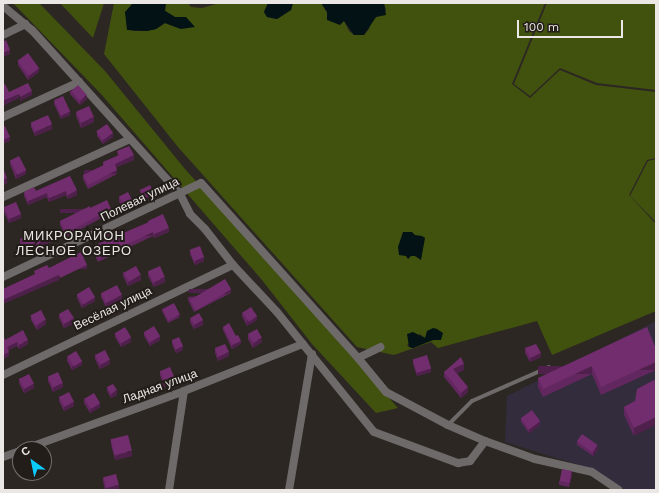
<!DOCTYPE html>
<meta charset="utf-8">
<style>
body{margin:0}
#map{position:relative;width:659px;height:493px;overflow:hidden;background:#2d2723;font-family:"Work Sans",sans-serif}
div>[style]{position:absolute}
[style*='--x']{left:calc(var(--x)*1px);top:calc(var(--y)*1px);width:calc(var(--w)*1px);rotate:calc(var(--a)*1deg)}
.industrial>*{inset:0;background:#322c3d}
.green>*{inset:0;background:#41520e}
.water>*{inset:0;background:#021215}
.lane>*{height:4px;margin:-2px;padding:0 2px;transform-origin:2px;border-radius:2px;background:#6e6a6a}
.street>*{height:8px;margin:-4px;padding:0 4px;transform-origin:4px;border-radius:4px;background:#6e6a6a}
.wall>*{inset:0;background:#62275f}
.shaded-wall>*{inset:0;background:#50204d;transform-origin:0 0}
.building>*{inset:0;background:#722d6e;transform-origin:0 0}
span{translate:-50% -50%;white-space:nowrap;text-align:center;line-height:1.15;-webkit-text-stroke:4px #231d1a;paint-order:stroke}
.street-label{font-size:12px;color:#ebe7e4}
.neighbourhood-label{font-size:13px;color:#ebe7e4;letter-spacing:1px}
.frame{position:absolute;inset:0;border:4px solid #ebe7e4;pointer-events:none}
.north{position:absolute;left:12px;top:441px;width:40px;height:40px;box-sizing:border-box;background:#231d1a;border:1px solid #736e6b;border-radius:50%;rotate:327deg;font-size:11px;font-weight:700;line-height:16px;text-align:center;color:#ebe7e4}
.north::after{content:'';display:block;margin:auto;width:14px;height:18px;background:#0ccafa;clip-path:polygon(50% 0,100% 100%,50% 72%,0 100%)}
.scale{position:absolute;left:517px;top:20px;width:106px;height:18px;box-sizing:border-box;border:2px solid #ebe7e4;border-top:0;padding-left:5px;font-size:12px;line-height:14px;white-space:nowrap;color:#ebe7e4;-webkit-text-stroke:3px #231d1a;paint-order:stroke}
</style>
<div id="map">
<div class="industrial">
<i style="clip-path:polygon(656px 321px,656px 490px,626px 490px,589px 468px,505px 442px,507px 396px)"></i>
</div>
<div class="green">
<i style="clip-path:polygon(13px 3px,39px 3px,105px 71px,185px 169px,398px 408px,376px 413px,312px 344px,262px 280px,101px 94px)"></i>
<i style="clip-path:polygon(60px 3px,104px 3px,93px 38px)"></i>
<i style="clip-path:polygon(evenodd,114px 3px,133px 3px,125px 13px,132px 31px,147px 31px,156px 29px,165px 23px,181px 29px,186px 17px,175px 17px,164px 10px,166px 3px,188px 3px,191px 7px,202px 8px,220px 3px,268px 3px,264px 12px,267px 17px,277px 19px,291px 10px,293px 3px,321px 3px,327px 12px,344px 21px,349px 31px,354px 35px,364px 35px,369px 29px,372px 20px,386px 10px,384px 3px,545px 3px,512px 84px,530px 98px,560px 70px,596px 85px,656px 92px,656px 158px,647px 160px,629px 195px,656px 224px,656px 311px,552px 355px,537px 321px,438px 348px,431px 342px,394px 355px,357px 347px,178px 147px,104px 54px,114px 3px,420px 334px,425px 338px,441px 340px,433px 340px,413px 348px,409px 347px,407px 345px,420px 334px)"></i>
<i style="clip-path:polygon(547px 3px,656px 3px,656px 90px,597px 83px,560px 68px,530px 96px,514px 84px)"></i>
<i style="clip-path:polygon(656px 159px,656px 222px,630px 196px,648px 161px)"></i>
</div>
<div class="water">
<i style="clip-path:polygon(133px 3px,166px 3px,165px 11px,175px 17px,186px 17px,195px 27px,181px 29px,165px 23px,156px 29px,147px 31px,127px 30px,125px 12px)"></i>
<i style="clip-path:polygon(268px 3px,293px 3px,291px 10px,277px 19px,267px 17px,264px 12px)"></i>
<i style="clip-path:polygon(321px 3px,384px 3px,386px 15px,376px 17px,364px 35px,354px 35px,344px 21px,340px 25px,327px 20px,327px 12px)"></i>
<i style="clip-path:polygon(403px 232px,412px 232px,415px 235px,422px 236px,425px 238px,421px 260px,415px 256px,411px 256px,408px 259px,406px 256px,399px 255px,398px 247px)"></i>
<i style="clip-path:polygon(433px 328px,437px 329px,443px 333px,441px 340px,433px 340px,413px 348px,409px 347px,407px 334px,413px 332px,425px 338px,427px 331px)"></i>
</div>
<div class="lane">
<i style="--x:448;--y:425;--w:34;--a:-45"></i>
<i style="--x:472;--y:401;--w:84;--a:-23.8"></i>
</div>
<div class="street">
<i style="--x:3;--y:6;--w:38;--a:40"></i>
<i style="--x:32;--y:30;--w:221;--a:47.9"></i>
<i style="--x:180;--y:194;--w:22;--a:63"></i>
<i style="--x:190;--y:214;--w:21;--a:45"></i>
<i style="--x:205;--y:229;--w:46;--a:52.1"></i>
<i style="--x:233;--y:265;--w:64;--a:46.9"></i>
<i style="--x:277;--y:312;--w:154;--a:51.1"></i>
<i style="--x:374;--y:432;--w:90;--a:20.3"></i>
<i style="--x:458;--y:463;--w:12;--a:-9"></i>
<i style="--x:470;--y:461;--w:25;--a:-53"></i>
<i style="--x:485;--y:441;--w:53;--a:19.8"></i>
<i style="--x:535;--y:459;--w:58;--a:12.8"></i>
<i style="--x:592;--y:472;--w:32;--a:34"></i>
<i style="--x:3;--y:35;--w:25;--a:-26"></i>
<i style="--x:3;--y:117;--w:84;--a:-24.7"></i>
<i style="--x:3;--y:197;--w:140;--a:-24.5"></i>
<i style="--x:3;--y:277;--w:219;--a:-25.4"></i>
<i style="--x:201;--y:183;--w:235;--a:48.1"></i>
<i style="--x:358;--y:358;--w:44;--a:50.5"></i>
<i style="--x:386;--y:392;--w:70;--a:28"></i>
<i style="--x:448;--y:425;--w:40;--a:23.4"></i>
<i style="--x:358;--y:358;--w:25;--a:-26"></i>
<i style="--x:3;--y:375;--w:255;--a:-25.6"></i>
<i style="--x:25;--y:449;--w:169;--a:-20"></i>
<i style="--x:184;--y:391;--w:128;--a:-21.6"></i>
<i style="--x:3;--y:457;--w:18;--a:-19"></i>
<i style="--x:169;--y:490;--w:100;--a:-81.4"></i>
<i style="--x:289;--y:490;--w:138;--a:-80.4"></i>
</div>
<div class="wall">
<i style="clip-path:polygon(18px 61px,39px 72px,28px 80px,18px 65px)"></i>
<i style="clip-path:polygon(70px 90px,87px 99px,80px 105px,70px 94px)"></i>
<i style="clip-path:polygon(54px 100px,70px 115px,61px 119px,54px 104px)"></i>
<i style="clip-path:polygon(76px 112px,94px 122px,81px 128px,76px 116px)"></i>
<i style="clip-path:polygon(31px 123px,52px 129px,35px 136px,31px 127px)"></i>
<i style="clip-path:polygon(97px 132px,113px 137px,103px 144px,97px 136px)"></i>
<i style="clip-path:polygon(117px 151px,134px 160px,116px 167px,117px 174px,88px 189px,83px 179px,83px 175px,103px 166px,103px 162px,118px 156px)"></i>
<i style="clip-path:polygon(10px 160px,26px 174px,16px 179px,10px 164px)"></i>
<i style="clip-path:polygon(70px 176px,77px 195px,68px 199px,66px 195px,49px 202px,47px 197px,28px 205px,24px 196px,24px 192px,36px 191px)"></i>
<i style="clip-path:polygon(140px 189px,154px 195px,143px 200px,140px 191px)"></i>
<i style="clip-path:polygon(119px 196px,132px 204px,122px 208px,119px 201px)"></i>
<i style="clip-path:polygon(4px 207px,21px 218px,9px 223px,4px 212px)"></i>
<i style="clip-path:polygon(90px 208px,111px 213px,66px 237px,60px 225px,60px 221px)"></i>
<i style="clip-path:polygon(148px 221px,169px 232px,154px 238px,153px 236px,98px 262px,93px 251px,93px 246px,148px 223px)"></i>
<i style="clip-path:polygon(35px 235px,53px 241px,40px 247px,40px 250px,32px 254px,29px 249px,24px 252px,20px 244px,20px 239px)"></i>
<i style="clip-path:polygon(190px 250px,204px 261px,195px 265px,190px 254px)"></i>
<i style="clip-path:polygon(148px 271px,165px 282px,154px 287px,148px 276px)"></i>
<i style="clip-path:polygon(123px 272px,141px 280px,128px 286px,123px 276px)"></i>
<i style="clip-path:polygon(101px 293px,122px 299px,106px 307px,101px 297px)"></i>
<i style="clip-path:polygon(231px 293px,194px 312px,188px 300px,188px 297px)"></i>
<i style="clip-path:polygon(77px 294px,95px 301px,82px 308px,77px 298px)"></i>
<i style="clip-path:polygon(162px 309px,180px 317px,168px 323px,162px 311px)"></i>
<i style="clip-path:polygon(242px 312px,257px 320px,247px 326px,242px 316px)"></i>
<i style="clip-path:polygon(59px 314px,74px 323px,64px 328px,59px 318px)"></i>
<i style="clip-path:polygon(31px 316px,46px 324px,37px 330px,31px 320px)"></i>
<i style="clip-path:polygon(190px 318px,203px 325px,194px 329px,190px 322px)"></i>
<i style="clip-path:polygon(223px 327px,236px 336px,241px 344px,232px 349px,223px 330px)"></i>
<i style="clip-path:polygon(144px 332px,160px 340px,150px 346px,144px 336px)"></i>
<i style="clip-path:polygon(115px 333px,131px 342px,121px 347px,115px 337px)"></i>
<i style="clip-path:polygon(3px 334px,5px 340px,28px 344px,19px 349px,17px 346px,8px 350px,9px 356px,3px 359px)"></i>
<i style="clip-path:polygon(248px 334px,262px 342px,253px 348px,248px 339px)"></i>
<i style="clip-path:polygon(172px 340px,183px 350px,176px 353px,172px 344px)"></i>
<i style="clip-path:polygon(215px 348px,229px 356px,218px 361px,215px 353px)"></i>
<i style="clip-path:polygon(525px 348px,541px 357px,530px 362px,525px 353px)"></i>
<i style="clip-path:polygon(656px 349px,656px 370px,601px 395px,592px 374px,543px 397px,538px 387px,538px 378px)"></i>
<i style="clip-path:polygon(95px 354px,110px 364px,100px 369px,95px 359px)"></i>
<i style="clip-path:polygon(67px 356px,82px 365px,72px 370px,67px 361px)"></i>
<i style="clip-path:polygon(413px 360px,431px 372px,417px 376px,413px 364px)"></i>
<i style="clip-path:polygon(464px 370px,457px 373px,468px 392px,461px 398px,444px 377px,444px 372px)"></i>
<i style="clip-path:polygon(160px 371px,175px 383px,164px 387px,160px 375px)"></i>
<i style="clip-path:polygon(48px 377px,63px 387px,53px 392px,48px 381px)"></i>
<i style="clip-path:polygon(19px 378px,34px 388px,24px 393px,19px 383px)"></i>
<i style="clip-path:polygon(107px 387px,117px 395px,111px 398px,107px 391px)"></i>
<i style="clip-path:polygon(59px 396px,74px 406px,64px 411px,59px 401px)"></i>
<i style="clip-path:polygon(84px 398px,100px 407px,90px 413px,84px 403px)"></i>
<i style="clip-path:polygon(635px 401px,634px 436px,624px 415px,624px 407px)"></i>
<i style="clip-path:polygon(521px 418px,540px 425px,529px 433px,521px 422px)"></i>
<i style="clip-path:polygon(111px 440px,132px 456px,115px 460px,111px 444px)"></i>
<i style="clip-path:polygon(577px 441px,598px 449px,593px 456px,577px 445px)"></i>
<i style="clip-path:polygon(572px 475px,569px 487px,559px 485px,559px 481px)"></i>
<i style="clip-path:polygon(103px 477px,119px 490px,105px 490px,103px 481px)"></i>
</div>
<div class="shaded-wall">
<i style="clip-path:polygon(10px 50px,10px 54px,3px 57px,3px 53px)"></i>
<i style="clip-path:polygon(39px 68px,39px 72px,28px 80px,28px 76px)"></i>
<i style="clip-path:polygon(32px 91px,32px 95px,20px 101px,20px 97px)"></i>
<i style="clip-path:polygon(19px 94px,19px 98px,3px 106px,3px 101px)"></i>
<i style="clip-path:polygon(87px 95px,87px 99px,80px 105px,80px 101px)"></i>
<i style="clip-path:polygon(70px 111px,70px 115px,61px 119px,61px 115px)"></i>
<i style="clip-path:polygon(94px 117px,94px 122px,81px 128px,81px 123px)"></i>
<i style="clip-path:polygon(52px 124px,52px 129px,35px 136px,35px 132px)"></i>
<i style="clip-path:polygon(113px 133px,113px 137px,103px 144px,103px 140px)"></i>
<i style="clip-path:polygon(10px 137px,10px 141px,3px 144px,3px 140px)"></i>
<i style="clip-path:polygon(134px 155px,134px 160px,115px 168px,115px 164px)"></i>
<i style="clip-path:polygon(26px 170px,26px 174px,16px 179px,16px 174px)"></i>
<i style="left:117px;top:170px;width:4px;height:33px;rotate:90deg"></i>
<i style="clip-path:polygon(7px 178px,7px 184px,3px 185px,3px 180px)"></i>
<i style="clip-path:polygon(77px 190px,77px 195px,68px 199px,68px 195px)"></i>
<i style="clip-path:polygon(66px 191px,66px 195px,49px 202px,49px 198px)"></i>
<i style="clip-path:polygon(47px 193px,47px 197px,28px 205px,28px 201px)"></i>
<i style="clip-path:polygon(154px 193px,154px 195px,143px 200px,143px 197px)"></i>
<i style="clip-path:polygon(132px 200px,132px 204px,122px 208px,122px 204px)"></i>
<i style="left:111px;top:209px;width:4px;height:51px;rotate:90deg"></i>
<i style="clip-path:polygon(21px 214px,21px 218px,9px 223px,9px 219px)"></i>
<i style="clip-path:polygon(169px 228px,169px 232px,154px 238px,154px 234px)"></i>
<i style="left:153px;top:232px;width:4px;height:61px;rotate:90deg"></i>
<i style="clip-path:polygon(53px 237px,53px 241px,40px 247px,40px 250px,32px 254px,32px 250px,39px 243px)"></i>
<i style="clip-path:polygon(29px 245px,29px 249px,24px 252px,24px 247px)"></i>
<i style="clip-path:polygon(204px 257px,204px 261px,195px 265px,195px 261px)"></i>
<i style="left:87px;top:265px;width:4px;height:30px;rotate:90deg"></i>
<i style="clip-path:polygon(59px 275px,59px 280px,3px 304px,3px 300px)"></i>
<i style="clip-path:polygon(141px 275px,141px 280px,128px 286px,128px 282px)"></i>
<i style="clip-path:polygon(165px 277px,165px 282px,154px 287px,154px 283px)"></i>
<i style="left:231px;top:289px;width:4px;height:42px;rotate:90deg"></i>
<i style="clip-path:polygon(122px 295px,122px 299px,106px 307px,106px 303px)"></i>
<i style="clip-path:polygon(95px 297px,95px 301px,82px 308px,82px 304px)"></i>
<i style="left:180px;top:315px;width:2px;height:13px;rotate:90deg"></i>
<i style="clip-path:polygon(257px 316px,257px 320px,247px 326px,247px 321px)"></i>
<i style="clip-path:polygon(74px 318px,74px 323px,64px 328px,64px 324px)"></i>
<i style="clip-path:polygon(46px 320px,46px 324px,37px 330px,37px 326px)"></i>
<i style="clip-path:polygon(203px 320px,203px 325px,194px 329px,194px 325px)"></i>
<i style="clip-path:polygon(160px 336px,160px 340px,150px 346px,150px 342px)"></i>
<i style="clip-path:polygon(131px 337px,131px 342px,121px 347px,121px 343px)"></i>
<i style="clip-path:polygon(262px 338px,262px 342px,253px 348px,253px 344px)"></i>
<i style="clip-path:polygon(28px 340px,28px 344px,19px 349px,19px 345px)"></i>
<i style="clip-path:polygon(241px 341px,241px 344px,232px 349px,232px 345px)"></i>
<i style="clip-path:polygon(17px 342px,17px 346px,7px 351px,7px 347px)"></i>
<i style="clip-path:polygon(183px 346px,183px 350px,176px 353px,176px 349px)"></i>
<i style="clip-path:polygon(9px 352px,9px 356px,3px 359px,3px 355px)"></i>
<i style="clip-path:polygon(229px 352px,229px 356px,218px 361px,218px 357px)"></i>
<i style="clip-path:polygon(541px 353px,541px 357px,530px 362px,530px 358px)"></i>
<i style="clip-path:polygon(110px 360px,110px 364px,100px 369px,100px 365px)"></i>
<i style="clip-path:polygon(82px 361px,82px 365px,72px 370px,72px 366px)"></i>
<i style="left:656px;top:362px;width:8px;height:60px;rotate:90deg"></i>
<i style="clip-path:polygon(464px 364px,464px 370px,453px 375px,453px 369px)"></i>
<i style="left:592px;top:366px;width:8px;height:54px;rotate:90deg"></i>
<i style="clip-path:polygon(431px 368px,431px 372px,417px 376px,417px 372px)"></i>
<i style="clip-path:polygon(175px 379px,175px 383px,164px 387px,164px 383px)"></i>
<i style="clip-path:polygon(63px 383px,63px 387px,53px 392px,53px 387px)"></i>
<i style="clip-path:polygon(34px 384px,34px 388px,24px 393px,24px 389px)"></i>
<i style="clip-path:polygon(468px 387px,468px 392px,461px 398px,461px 393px)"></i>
<i style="clip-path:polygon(117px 390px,117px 395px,111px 398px,111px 394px)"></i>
<i style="clip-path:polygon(74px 402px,74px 406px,64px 411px,64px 407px)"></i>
<i style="clip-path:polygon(100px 403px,100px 407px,90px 413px,90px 408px)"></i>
<i style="clip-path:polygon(656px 417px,656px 425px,634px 436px,634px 428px)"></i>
<i style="clip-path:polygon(540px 421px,540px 425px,529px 433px,529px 429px)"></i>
<i style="clip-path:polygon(598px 445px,598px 449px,593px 456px,593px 452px)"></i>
<i style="clip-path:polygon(132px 451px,132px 456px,115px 460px,115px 456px)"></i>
<i style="clip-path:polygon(572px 471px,572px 475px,569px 487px,569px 483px)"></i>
<i style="clip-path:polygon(119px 485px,119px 490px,105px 490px,105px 488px)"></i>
</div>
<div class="building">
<i style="clip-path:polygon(6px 40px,10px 50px,3px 53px,3px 42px)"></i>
<i style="left:28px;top:53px;width:19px;height:13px;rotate:54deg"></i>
<i style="clip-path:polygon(28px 83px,32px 91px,20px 97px,19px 94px,3px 101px,3px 85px,5px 84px,9px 92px)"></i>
<i style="left:78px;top:85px;width:13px;height:9px;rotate:48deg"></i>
<i style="left:63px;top:96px;width:17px;height:10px;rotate:65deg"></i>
<i style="left:89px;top:106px;width:12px;height:14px;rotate:66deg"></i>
<i style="left:48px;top:115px;width:10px;height:19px;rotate:66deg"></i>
<i style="left:107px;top:124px;width:11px;height:13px;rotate:56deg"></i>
<i style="clip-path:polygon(5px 126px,10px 137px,3px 140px,3px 127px)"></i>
<i style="clip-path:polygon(129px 146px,134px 155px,115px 164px,117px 170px,88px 185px,83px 175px,104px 165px,103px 162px,119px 155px,117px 151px)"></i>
<i style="left:19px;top:156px;width:16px;height:10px;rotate:63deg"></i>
<i style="clip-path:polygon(3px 168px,7px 178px,3px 180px)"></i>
<i style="clip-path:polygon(70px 176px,77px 190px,68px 195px,66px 191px,49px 198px,47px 193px,28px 201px,24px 192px,34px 187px,36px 191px)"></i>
<i style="left:150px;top:185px;width:9px;height:11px;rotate:63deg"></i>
<i style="left:128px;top:192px;width:9px;height:10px;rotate:63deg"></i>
<i style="clip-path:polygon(107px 200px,111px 209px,66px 233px,60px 221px,90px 206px,90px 208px)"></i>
<i style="left:16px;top:202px;width:13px;height:13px;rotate:67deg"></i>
<i style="clip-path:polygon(163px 214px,169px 228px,154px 234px,153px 232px,98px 258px,93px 246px,149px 222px,148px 221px)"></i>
<i style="clip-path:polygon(49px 229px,53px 237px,39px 243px,40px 246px,32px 250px,29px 245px,24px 247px,20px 239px,34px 233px,35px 235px)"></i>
<i style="left:200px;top:246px;width:12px;height:11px;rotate:70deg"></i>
<i style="clip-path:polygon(81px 252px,87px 265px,60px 278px,59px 275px,3px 300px,3px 289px,35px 274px,34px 271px,47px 265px,49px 268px)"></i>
<i style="left:136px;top:266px;width:10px;height:14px;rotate:61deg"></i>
<i style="left:160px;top:266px;width:12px;height:13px;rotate:66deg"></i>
<i style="left:225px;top:279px;width:12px;height:41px;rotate:59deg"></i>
<i style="left:117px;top:285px;width:11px;height:18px;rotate:63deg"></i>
<i style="left:89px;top:287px;width:12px;height:14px;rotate:59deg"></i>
<i style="left:174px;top:303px;width:13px;height:13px;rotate:63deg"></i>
<i style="left:251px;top:307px;width:11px;height:10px;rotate:56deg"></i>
<i style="clip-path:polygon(68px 309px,74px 318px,64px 324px,59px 314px)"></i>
<i style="left:41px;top:310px;width:11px;height:12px;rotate:63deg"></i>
<i style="left:199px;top:313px;width:8px;height:10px;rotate:60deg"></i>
<i style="clip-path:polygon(229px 323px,236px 336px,238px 335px,241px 341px,232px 345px,223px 327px)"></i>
<i style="left:154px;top:326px;width:12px;height:12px;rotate:59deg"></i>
<i style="left:125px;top:327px;width:12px;height:12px;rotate:59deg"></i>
<i style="clip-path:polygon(647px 327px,656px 349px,656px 362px,601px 387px,592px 366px,543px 389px,538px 378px)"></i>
<i style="left:257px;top:329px;width:10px;height:10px;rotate:61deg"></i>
<i style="clip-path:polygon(23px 330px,28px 340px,19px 345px,17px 342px,7px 347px,9px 352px,3px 355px,3px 334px,5px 340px)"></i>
<i style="left:179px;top:337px;width:10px;height:8px;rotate:66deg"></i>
<i style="clip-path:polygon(225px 344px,229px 352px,218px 357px,215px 348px)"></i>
<i style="clip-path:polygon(536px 344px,541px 353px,530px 358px,525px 348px)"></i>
<i style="left:105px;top:350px;width:11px;height:11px;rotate:63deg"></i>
<i style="left:76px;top:351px;width:12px;height:10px;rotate:59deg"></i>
<i style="left:427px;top:355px;width:14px;height:15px;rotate:73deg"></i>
<i style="clip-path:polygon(461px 357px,464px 364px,453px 369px,468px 387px,461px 393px,444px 372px)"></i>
<i style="left:170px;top:367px;width:13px;height:11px;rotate:67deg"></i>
<i style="left:58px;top:372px;width:12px;height:11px;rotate:66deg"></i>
<i style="left:29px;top:374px;width:11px;height:11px;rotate:63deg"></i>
<i style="clip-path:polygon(656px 379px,656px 417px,634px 428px,624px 407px,635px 401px,637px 389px)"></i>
<i style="clip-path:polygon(113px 384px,117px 390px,111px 394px,107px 387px)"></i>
<i style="left:69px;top:392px;width:11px;height:11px;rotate:63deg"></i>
<i style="left:94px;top:393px;width:12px;height:11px;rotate:59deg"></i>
<i style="left:532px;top:410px;width:14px;height:14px;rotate:54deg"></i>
<i style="left:582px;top:434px;width:19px;height:9px;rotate:35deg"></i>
<i style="left:128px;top:435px;width:16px;height:18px;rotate:76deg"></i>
<i style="left:562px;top:469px;width:10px;height:12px;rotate:11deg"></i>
<i style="left:116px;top:474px;width:11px;height:13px;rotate:75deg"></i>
</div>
<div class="street-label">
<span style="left:140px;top:200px;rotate:-26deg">Полевая улица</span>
<span style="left:113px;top:309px;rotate:-26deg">Весёлая улица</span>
<span style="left:160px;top:387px;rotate:-20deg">Ладная улица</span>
</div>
<div class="neighbourhood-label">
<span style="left:74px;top:244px">МИКРОРАЙОН<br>ЛЕСНОЕ ОЗЕРО</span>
</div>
<div class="frame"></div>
<div class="north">С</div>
<div class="scale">100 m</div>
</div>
